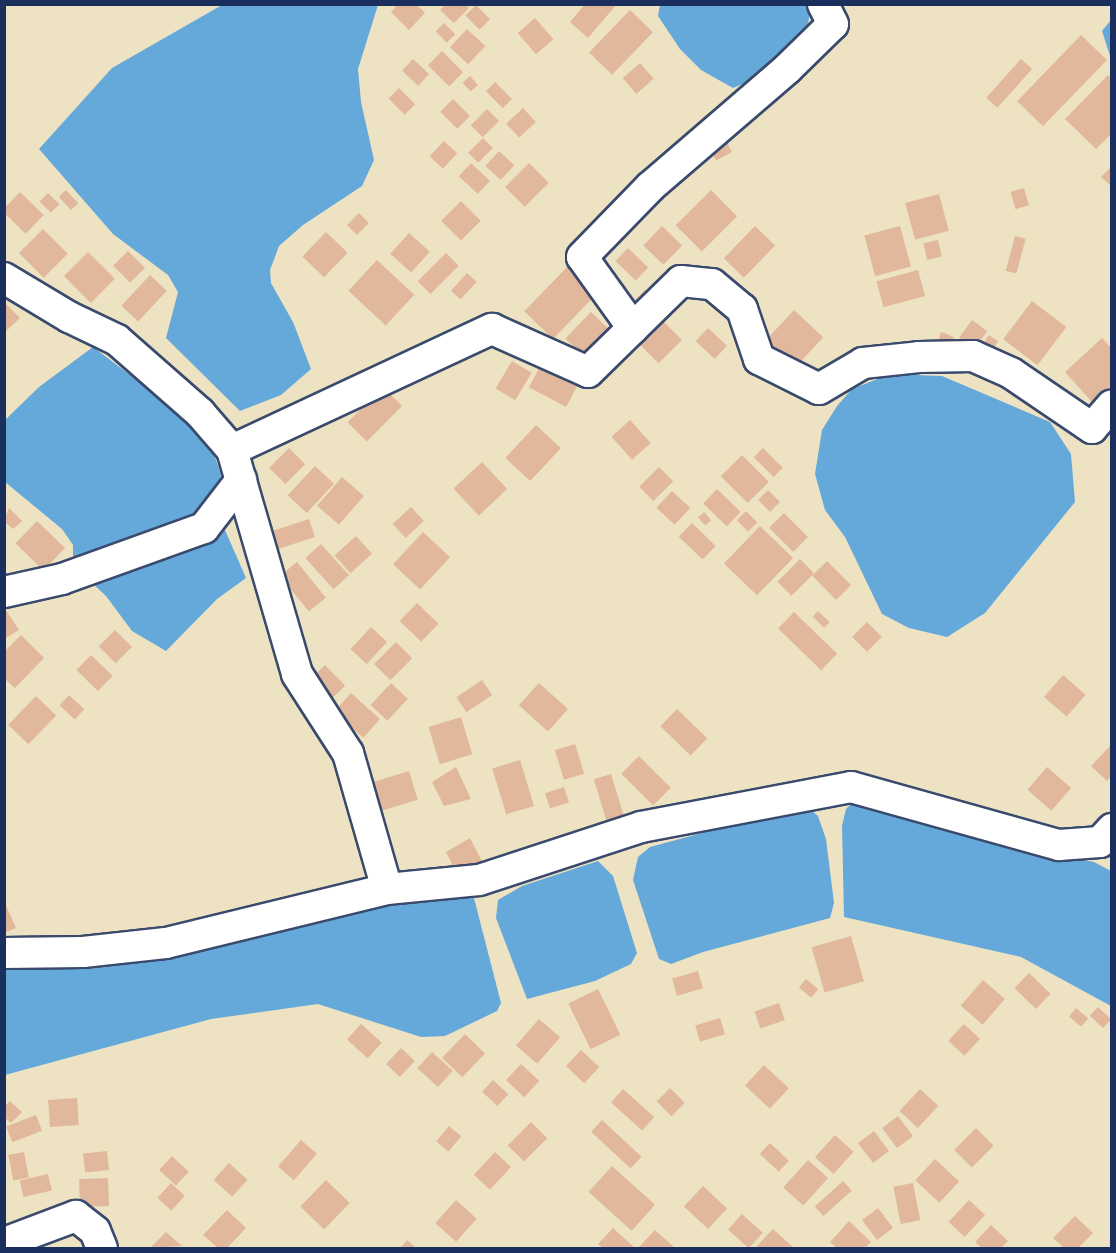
<!DOCTYPE html>
<style>
body{margin:0}
#map{position:relative;width:1116px;height:1253px;overflow:hidden;background:#ede3c3;font-family:Itim,sans-serif}
div>[style]{position:absolute}
[style*='--x']{left:calc(var(--x)*1px);top:calc(var(--y)*1px);width:calc(var(--w)*1px);rotate:calc(var(--a)*1deg)}
.water>*{inset:0;background:#65a8da}
.building>*{inset:0;background:#e2b89c;transform-origin:0 0}
.roads{filter:drop-shadow(2px 0 #3a4a6d) drop-shadow(-2px 0 #3a4a6d) drop-shadow(0 2px #3a4a6d) drop-shadow(0 -2px #3a4a6d)}
.street>*{height:30px;margin:-15px;padding:0 15px;transform-origin:15px;border-radius:15px;background:#fff}
span{translate:-50% -50%;white-space:nowrap;text-align:center;line-height:1.15;-webkit-text-stroke:6px #fcf5e5;paint-order:stroke}
.frame{position:absolute;inset:0;border:6px solid #1b2f5e;pointer-events:none}
</style>
<div id="map">
<div class="water">
<i style="clip-path:polygon(811px 4px,807px 31px,758px 78px,733px 88px,701px 70px,680px 49px,658px 16px,660px 5px)"></i>
<i style="clip-path:polygon(222px 5px,378px 5px,358px 69px,361px 102px,374px 160px,362px 186px,303px 225px,279px 246px,270px 270px,271px 283px,293px 322px,311px 369px,281px 395px,240px 411px,166px 338px,178px 292px,168px 275px,113px 234px,39px 149px,112px 68px)"></i>
<i style="clip-path:polygon(1111px 20px,1111px 59px,1102px 31px)"></i>
<i style="clip-path:polygon(93px 347px,170px 405px,213px 452px,221px 474px,218px 514px,246px 578px,217px 599px,166px 651px,132px 631px,106px 596px,73px 565px,73px 545px,62px 529px,5px 482px,5px 420px,39px 387px)"></i>
<i style="clip-path:polygon(890px 374px,942px 376px,1050px 422px,1071px 454px,1075px 502px,985px 613px,947px 637px,909px 628px,882px 614px,845px 537px,825px 510px,815px 474px,822px 430px,837px 406px,852px 389px)"></i>
<i style="clip-path:polygon(855px 800px,1008px 845px,1094px 862px,1111px 871px,1111px 1006px,1021px 957px,844px 917px,842px 826px,846px 809px)"></i>
<i style="clip-path:polygon(812px 811px,818px 816px,826px 839px,834px 903px,830px 918px,703px 952px,671px 964px,659px 959px,633px 880px,638px 857px,650px 847px,780px 812px)"></i>
<i style="clip-path:polygon(598px 861px,613px 876px,637px 953px,631px 964px,595px 981px,527px 999px,496px 918px,498px 900px,522px 886px)"></i>
<i style="clip-path:polygon(463px 892px,474px 898px,501px 1003px,497px 1011px,445px 1036px,421px 1037px,318px 1004px,211px 1019px,5px 1075px,4px 965px)"></i>
</div>
<div class="building">
<i style="clip-path:polygon(398px 4px,416px 4px,425px 13px,409px 30px,391px 12px)"></i>
<i style="clip-path:polygon(585px 4px,617px 4px,588px 38px,570px 22px)"></i>
<i style="clip-path:polygon(445px 5px,466px 5px,469px 8px,454px 23px,440px 10px)"></i>
<i style="left:476px;top:5px;width:20px;height:15px;rotate:45deg"></i>
<i style="left:630px;top:10px;width:32px;height:59px;rotate:44deg"></i>
<i style="left:535px;top:18px;width:28px;height:23px;rotate:49deg"></i>
<i style="left:444px;top:23px;width:16px;height:12px;rotate:45deg"></i>
<i style="left:467px;top:29px;width:25px;height:25px;rotate:43deg"></i>
<i style="left:1081px;top:35px;width:36px;height:92px;rotate:44deg"></i>
<i style="left:442px;top:51px;width:30px;height:20px;rotate:45deg"></i>
<i style="left:413px;top:59px;width:22px;height:16px;rotate:43deg"></i>
<i style="left:1021px;top:59px;width:15px;height:52px;rotate:42deg"></i>
<i style="left:640px;top:63px;width:21px;height:23px;rotate:49deg"></i>
<i style="clip-path:polygon(1108px 75px,1112px 79px,1112px 133px,1096px 149px,1065px 119px)"></i>
<i style="left:470px;top:76px;width:12px;height:10px;rotate:48deg"></i>
<i style="left:495px;top:82px;width:24px;height:13px;rotate:45deg"></i>
<i style="left:399px;top:88px;width:23px;height:15px;rotate:45deg"></i>
<i style="left:453px;top:99px;width:24px;height:18px;rotate:45deg"></i>
<i style="left:523px;top:108px;width:19px;height:23px;rotate:47deg"></i>
<i style="left:487px;top:109px;width:17px;height:23px;rotate:45deg"></i>
<i style="left:724px;top:137px;width:17px;height:18px;rotate:62deg"></i>
<i style="left:483px;top:138px;width:14px;height:21px;rotate:45deg"></i>
<i style="left:444px;top:141px;width:18px;height:21px;rotate:43deg"></i>
<i style="left:499px;top:151px;width:21px;height:20px;rotate:43deg"></i>
<i style="left:471px;top:163px;width:26px;height:18px;rotate:43deg"></i>
<i style="left:529px;top:163px;width:28px;height:34px;rotate:45deg"></i>
<i style="clip-path:polygon(1112px 166px,1112px 187px,1101px 177px)"></i>
<i style="left:1024px;top:188px;width:18px;height:14px;rotate:74deg"></i>
<i style="left:66px;top:190px;width:18px;height:10px;rotate:47deg"></i>
<i style="left:711px;top:190px;width:37px;height:50px;rotate:45deg"></i>
<i style="left:20px;top:192px;width:33px;height:26px;rotate:44deg"></i>
<i style="left:48px;top:193px;width:16px;height:12px;rotate:45deg"></i>
<i style="left:939px;top:194px;width:38px;height:35px;rotate:75deg"></i>
<i style="left:461px;top:201px;width:28px;height:28px;rotate:45deg"></i>
<i style="left:359px;top:213px;width:14px;height:17px;rotate:45deg"></i>
<i style="left:662px;top:226px;width:28px;height:27px;rotate:44deg"></i>
<i style="left:755px;top:226px;width:28px;height:45px;rotate:44deg"></i>
<i style="left:900px;top:226px;width:42px;height:37px;rotate:75deg"></i>
<i style="left:43px;top:229px;width:35px;height:34px;rotate:45deg"></i>
<i style="left:326px;top:232px;width:30px;height:34px;rotate:44deg"></i>
<i style="left:409px;top:233px;width:28px;height:28px;rotate:42deg"></i>
<i style="left:1015px;top:236px;width:11px;height:36px;rotate:15deg"></i>
<i style="left:938px;top:240px;width:17px;height:15px;rotate:77deg"></i>
<i style="left:628px;top:248px;width:28px;height:18px;rotate:44deg"></i>
<i style="left:128px;top:251px;width:24px;height:21px;rotate:45deg"></i>
<i style="left:88px;top:252px;width:38px;height:34px;rotate:45deg"></i>
<i style="left:446px;top:253px;width:18px;height:40px;rotate:45deg"></i>
<i style="left:377px;top:260px;width:51px;height:42px;rotate:43deg"></i>
<i style="left:568px;top:266px;width:40px;height:63px;rotate:44deg"></i>
<i style="left:918px;top:270px;width:27px;height:43px;rotate:75deg"></i>
<i style="left:467px;top:273px;width:13px;height:24px;rotate:42deg"></i>
<i style="left:150px;top:275px;width:23px;height:42px;rotate:43deg"></i>
<i style="left:645px;top:290px;width:13px;height:21px;rotate:45deg"></i>
<i style="left:1032px;top:301px;width:43px;height:48px;rotate:37deg"></i>
<i style="clip-path:polygon(4px 302px,20px 318px,4px 333px)"></i>
<i style="left:794px;top:310px;width:40px;height:42px;rotate:43deg"></i>
<i style="left:591px;top:312px;width:32px;height:37px;rotate:44deg"></i>
<i style="left:660px;top:318px;width:31px;height:33px;rotate:45deg"></i>
<i style="left:972px;top:320px;width:19px;height:22px;rotate:36deg"></i>
<i style="left:708px;top:328px;width:26px;height:18px;rotate:43deg"></i>
<i style="clip-path:polygon(941px 332px,954px 337px,950px 346px,938px 342px)"></i>
<i style="left:989px;top:335px;width:11px;height:14px;rotate:34deg"></i>
<i style="clip-path:polygon(1102px 338px,1112px 349px,1112px 385px,1092px 402px,1065px 372px)"></i>
<i style="left:544px;top:359px;width:42px;height:32px;rotate:28deg"></i>
<i style="left:512px;top:361px;width:23px;height:32px;rotate:31deg"></i>
<i style="left:383px;top:387px;width:27px;height:50px;rotate:45deg"></i>
<i style="left:630px;top:420px;width:31px;height:25px;rotate:48deg"></i>
<i style="left:536px;top:425px;width:34px;height:45px;rotate:43deg"></i>
<i style="left:289px;top:448px;width:23px;height:28px;rotate:45deg"></i>
<i style="left:763px;top:448px;width:28px;height:13px;rotate:45deg"></i>
<i style="left:742px;top:455px;width:38px;height:30px;rotate:45deg"></i>
<i style="left:482px;top:462px;width:37px;height:39px;rotate:47deg"></i>
<i style="left:315px;top:466px;width:26px;height:40px;rotate:43deg"></i>
<i style="left:659px;top:467px;width:20px;height:28px;rotate:45deg"></i>
<i style="left:342px;top:477px;width:29px;height:38px;rotate:41deg"></i>
<i style="left:717px;top:489px;width:33px;height:20px;rotate:44deg"></i>
<i style="left:768px;top:490px;width:17px;height:14px;rotate:45deg"></i>
<i style="left:672px;top:491px;width:25px;height:23px;rotate:43deg"></i>
<i style="left:411px;top:507px;width:19px;height:25px;rotate:47deg"></i>
<i style="clip-path:polygon(9px 508px,22px 521px,13px 529px,4px 521px)"></i>
<i style="left:746px;top:511px;width:16px;height:13px;rotate:45deg"></i>
<i style="left:704px;top:512px;width:11px;height:8px;rotate:49deg"></i>
<i style="left:784px;top:513px;width:34px;height:21px;rotate:45deg"></i>
<i style="left:309px;top:519px;width:19px;height:42px;rotate:72deg"></i>
<i style="left:37px;top:521px;width:39px;height:31px;rotate:44deg"></i>
<i style="left:692px;top:523px;width:33px;height:19px;rotate:44deg"></i>
<i style="left:760px;top:526px;width:46px;height:52px;rotate:44deg"></i>
<i style="left:423px;top:532px;width:37px;height:44px;rotate:43deg"></i>
<i style="left:356px;top:536px;width:24px;height:29px;rotate:48deg"></i>
<i style="left:321px;top:544px;width:42px;height:21px;rotate:48deg"></i>
<i style="left:800px;top:559px;width:20px;height:32px;rotate:45deg"></i>
<i style="left:827px;top:561px;width:34px;height:21px;rotate:45deg"></i>
<i style="left:297px;top:562px;width:46px;height:22px;rotate:51deg"></i>
<i style="left:417px;top:603px;width:30px;height:25px;rotate:44deg"></i>
<i style="clip-path:polygon(4px 607px,19px 630px,4px 639px)"></i>
<i style="left:818px;top:611px;width:16px;height:8px;rotate:43deg"></i>
<i style="left:794px;top:612px;width:60px;height:23px;rotate:44deg"></i>
<i style="left:867px;top:622px;width:21px;height:21px;rotate:45deg"></i>
<i style="left:371px;top:627px;width:22px;height:30px;rotate:43deg"></i>
<i style="left:115px;top:630px;width:24px;height:23px;rotate:45deg"></i>
<i style="clip-path:polygon(21px 635px,44px 658px,15px 688px,4px 678px,4px 652px)"></i>
<i style="left:396px;top:642px;width:23px;height:31px;rotate:45deg"></i>
<i style="left:91px;top:655px;width:30px;height:21px;rotate:44deg"></i>
<i style="left:325px;top:665px;width:29px;height:24px;rotate:46deg"></i>
<i style="left:1063px;top:675px;width:30px;height:29px;rotate:41deg"></i>
<i style="left:482px;top:680px;width:18px;height:31px;rotate:56deg"></i>
<i style="left:391px;top:683px;width:23px;height:30px;rotate:43deg"></i>
<i style="left:539px;top:683px;width:39px;height:30px;rotate:42deg"></i>
<i style="left:351px;top:693px;width:39px;height:25px;rotate:42deg"></i>
<i style="left:69px;top:695px;width:21px;height:14px;rotate:43deg"></i>
<i style="left:36px;top:696px;width:28px;height:40px;rotate:44deg"></i>
<i style="left:677px;top:709px;width:42px;height:24px;rotate:44deg"></i>
<i style="left:461px;top:717px;width:39px;height:34px;rotate:73deg"></i>
<i style="left:575px;top:744px;width:31px;height:21px;rotate:73deg"></i>
<i style="clip-path:polygon(1112px 744px,1112px 776px,1107px 781px,1091px 766px)"></i>
<i style="left:639px;top:756px;width:45px;height:25px;rotate:45deg"></i>
<i style="left:520px;top:760px;width:48px;height:29px;rotate:73deg"></i>
<i style="clip-path:polygon(456px 767px,471px 799px,444px 806px,432px 782px)"></i>
<i style="left:1047px;top:767px;width:32px;height:30px;rotate:41deg"></i>
<i style="left:409px;top:771px;width:30px;height:41px;rotate:73deg"></i>
<i style="left:611px;top:774px;width:45px;height:18px;rotate:73deg"></i>
<i style="left:564px;top:787px;width:16px;height:20px;rotate:72deg"></i>
<i style="clip-path:polygon(470px 838px,486px 869px,458px 876px,446px 852px)"></i>
<i style="clip-path:polygon(4px 901px,16px 928px,4px 933px)"></i>
<i style="left:851px;top:936px;width:47px;height:41px;rotate:74deg"></i>
<i style="left:698px;top:971px;width:18px;height:27px;rotate:74deg"></i>
<i style="left:1029px;top:973px;width:30px;height:21px;rotate:44deg"></i>
<i style="left:806px;top:979px;width:16px;height:11px;rotate:40deg"></i>
<i style="left:983px;top:980px;width:29px;height:34px;rotate:41deg"></i>
<i style="left:598px;top:989px;width:51px;height:33px;rotate:64deg"></i>
<i style="left:779px;top:1003px;width:18px;height:26px;rotate:71deg"></i>
<i style="left:1098px;top:1007px;width:18px;height:12px;rotate:43deg"></i>
<i style="left:1076px;top:1008px;width:16px;height:11px;rotate:40deg"></i>
<i style="left:720px;top:1018px;width:17px;height:26px;rotate:73deg"></i>
<i style="left:539px;top:1019px;width:28px;height:35px;rotate:41deg"></i>
<i style="left:361px;top:1024px;width:28px;height:21px;rotate:42deg"></i>
<i style="left:964px;top:1024px;width:22px;height:23px;rotate:43deg"></i>
<i style="left:465px;top:1034px;width:28px;height:33px;rotate:44deg"></i>
<i style="left:401px;top:1048px;width:19px;height:22px;rotate:43deg"></i>
<i style="left:581px;top:1050px;width:25px;height:22px;rotate:43deg"></i>
<i style="left:432px;top:1052px;width:28px;height:22px;rotate:42deg"></i>
<i style="left:521px;top:1064px;width:25px;height:22px;rotate:43deg"></i>
<i style="left:764px;top:1065px;width:34px;height:28px;rotate:43deg"></i>
<i style="left:493px;top:1080px;width:21px;height:16px;rotate:43deg"></i>
<i style="left:670px;top:1088px;width:21px;height:19px;rotate:45deg"></i>
<i style="left:623px;top:1089px;width:42px;height:18px;rotate:42deg"></i>
<i style="left:920px;top:1089px;width:25px;height:30px;rotate:43deg"></i>
<i style="left:77px;top:1098px;width:27px;height:29px;rotate:86deg"></i>
<i style="clip-path:polygon(10px 1101px,22px 1112px,11px 1123px,4px 1117px,4px 1107px)"></i>
<i style="left:36px;top:1115px;width:17px;height:32px;rotate:69deg"></i>
<i style="left:898px;top:1116px;width:25px;height:20px;rotate:53deg"></i>
<i style="left:602px;top:1120px;width:54px;height:16px;rotate:43deg"></i>
<i style="left:531px;top:1122px;width:23px;height:33px;rotate:45deg"></i>
<i style="left:449px;top:1126px;width:16px;height:20px;rotate:40deg"></i>
<i style="left:976px;top:1128px;width:25px;height:31px;rotate:45deg"></i>
<i style="left:874px;top:1131px;width:25px;height:20px;rotate:53deg"></i>
<i style="left:835px;top:1135px;width:25px;height:30px;rotate:42deg"></i>
<i style="left:301px;top:1140px;width:21px;height:35px;rotate:41deg"></i>
<i style="left:770px;top:1143px;width:26px;height:15px;rotate:43deg"></i>
<i style="left:107px;top:1151px;width:19px;height:24px;rotate:84deg"></i>
<i style="left:24px;top:1152px;width:26px;height:16px;rotate:79deg"></i>
<i style="left:495px;top:1152px;width:22px;height:31px;rotate:43deg"></i>
<i style="left:172px;top:1156px;width:23px;height:19px;rotate:43deg"></i>
<i style="left:935px;top:1159px;width:33px;height:29px;rotate:43deg"></i>
<i style="left:808px;top:1160px;width:27px;height:37px;rotate:42deg"></i>
<i style="left:229px;top:1163px;width:25px;height:23px;rotate:42deg"></i>
<i style="left:612px;top:1166px;width:58px;height:35px;rotate:42deg"></i>
<i style="left:48px;top:1174px;width:17px;height:29px;rotate:77deg"></i>
<i style="left:108px;top:1178px;width:28px;height:29px;rotate:88deg"></i>
<i style="left:326px;top:1180px;width:33px;height:37px;rotate:44deg"></i>
<i style="left:843px;top:1181px;width:13px;height:38px;rotate:48deg"></i>
<i style="left:171px;top:1183px;width:19px;height:20px;rotate:43deg"></i>
<i style="left:913px;top:1183px;width:38px;height:20px;rotate:79deg"></i>
<i style="left:703px;top:1186px;width:33px;height:28px;rotate:43deg"></i>
<i style="left:456px;top:1200px;width:28px;height:31px;rotate:42deg"></i>
<i style="left:969px;top:1200px;width:22px;height:30px;rotate:43deg"></i>
<i style="left:878px;top:1208px;width:25px;height:20px;rotate:53deg"></i>
<i style="clip-path:polygon(227px 1210px,246px 1228px,227px 1248px,218px 1248px,203px 1235px)"></i>
<i style="left:742px;top:1214px;width:28px;height:21px;rotate:42deg"></i>
<i style="clip-path:polygon(1075px 1216px,1093px 1233px,1078px 1248px,1064px 1248px,1053px 1238px)"></i>
<i style="clip-path:polygon(849px 1221px,871px 1242px,865px 1248px,837px 1248px,830px 1242px)"></i>
<i style="clip-path:polygon(991px 1225px,1008px 1241px,1001px 1248px,982px 1248px,975px 1242px)"></i>
<i style="clip-path:polygon(613px 1228px,635px 1248px,603px 1248px,598px 1244px)"></i>
<i style="clip-path:polygon(773px 1229px,794px 1248px,755px 1248px)"></i>
<i style="clip-path:polygon(655px 1230px,675px 1248px,638px 1248px)"></i>
<i style="clip-path:polygon(166px 1232px,182px 1246px,150px 1248px)"></i>
<i style="clip-path:polygon(407px 1240px,416px 1248px,400px 1248px)"></i>
</div>
<div class="roads">
<div class="street">
<i style="--x:4;--y:278;--w:76;--a:31"></i>
<i style="--x:69;--y:317;--w:53;--a:25.6"></i>
<i style="--x:117;--y:340;--w:111;--a:41.3"></i>
<i style="--x:200;--y:413;--w:49;--a:49.1"></i>
<i style="--x:232;--y:450;--w:233;--a:73.8"></i>
<i style="--x:297;--y:674;--w:94;--a:57.2"></i>
<i style="--x:348;--y:753;--w:141;--a:74"></i>
<i style="--x:633;--y:328;--w:87;--a:-125.7"></i>
<i style="--x:582;--y:257;--w:98;--a:-45.8"></i>
<i style="--x:650;--y:187;--w:181;--a:-40.7"></i>
<i style="--x:787;--y:69;--w:64;--a:-44.4"></i>
<i style="--x:833;--y:24;--w:22;--a:-117"></i>
<i style="--x:232;--y:450;--w:287;--a:-25"></i>
<i style="--x:492;--y:329;--w:105;--a:24.1"></i>
<i style="--x:588;--y:372;--w:130;--a:-44.4"></i>
<i style="--x:681;--y:281;--w:31;--a:6"></i>
<i style="--x:712;--y:284;--w:39;--a:40"></i>
<i style="--x:742;--y:309;--w:53;--a:71.2"></i>
<i style="--x:759;--y:359;--w:67;--a:26.6"></i>
<i style="--x:819;--y:389;--w:51;--a:-30.6"></i>
<i style="--x:863;--y:363;--w:56;--a:-6.1"></i>
<i style="--x:919;--y:357;--w:54;--a:-1.1"></i>
<i style="--x:973;--y:356;--w:42;--a:24.1"></i>
<i style="--x:1011;--y:373;--w:98;--a:34.2"></i>
<i style="--x:1092;--y:428;--w:30;--a:-49"></i>
<i style="--x:4;--y:592;--w:59;--a:-12.6"></i>
<i style="--x:62;--y:579;--w:151;--a:-19.8"></i>
<i style="--x:204;--y:528;--w:61;--a:-52.4"></i>
<i style="--x:4;--y:953;--w:79;--a:-0.7"></i>
<i style="--x:83;--y:952;--w:83;--a:-6.2"></i>
<i style="--x:166;--y:943;--w:228;--a:-13.7"></i>
<i style="--x:387;--y:889;--w:92;--a:-5.6"></i>
<i style="--x:479;--y:880;--w:170;--a:-18.1"></i>
<i style="--x:641;--y:827;--w:214;--a:-10.8"></i>
<i style="--x:851;--y:787;--w:216;--a:15.6"></i>
<i style="--x:1059;--y:845;--w:41;--a:-4.2"></i>
<i style="--x:1100;--y:842;--w:18;--a:-47"></i>
<i style="--x:4;--y:1243;--w:77;--a:-20.6"></i>
<i style="--x:76;--y:1216;--w:24;--a:38"></i>
<i style="--x:95;--y:1231;--w:18;--a:68"></i>
</div>
</div>
<div class="frame"></div>
</div>
